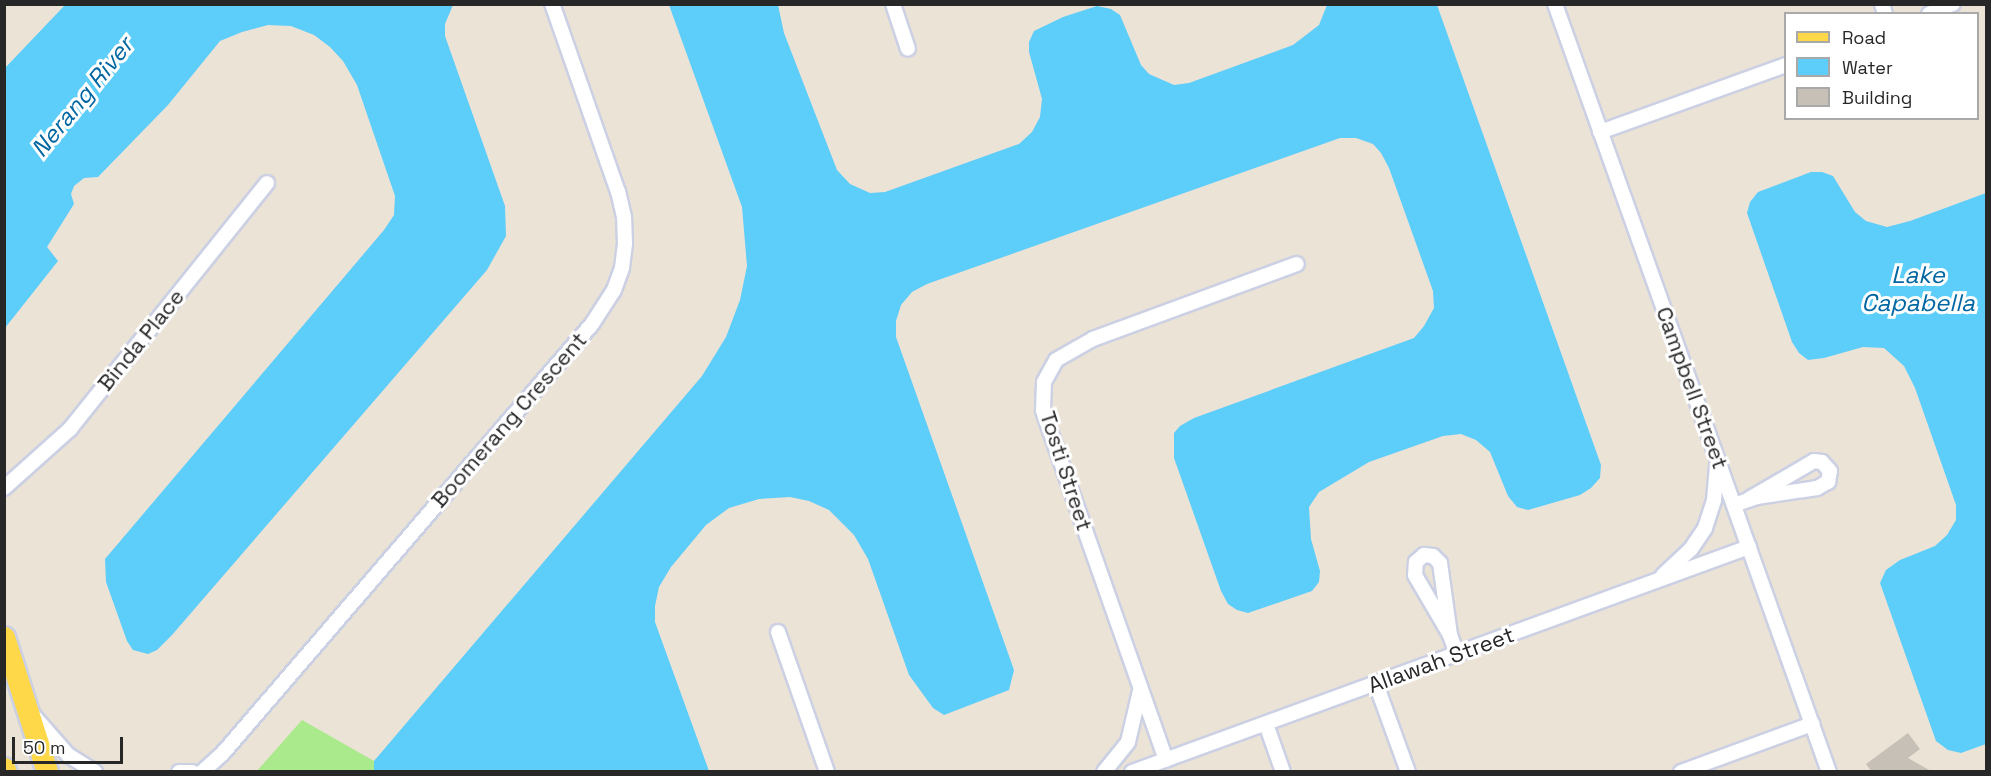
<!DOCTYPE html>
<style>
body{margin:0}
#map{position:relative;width:1991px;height:776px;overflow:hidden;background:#ece3d7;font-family:"Space Grotesk",sans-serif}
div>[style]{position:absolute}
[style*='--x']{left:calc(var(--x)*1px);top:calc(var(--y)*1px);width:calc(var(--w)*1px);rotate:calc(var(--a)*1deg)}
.green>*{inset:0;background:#aae98c}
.water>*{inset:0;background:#5dcdfa}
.building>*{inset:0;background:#c7c0b7}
.path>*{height:3px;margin-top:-1.5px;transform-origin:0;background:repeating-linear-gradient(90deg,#c7c7c7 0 4.5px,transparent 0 7.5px)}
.roads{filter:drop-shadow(2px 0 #ccd0e3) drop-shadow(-2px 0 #ccd0e3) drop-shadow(0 2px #ccd0e3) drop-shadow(0 -2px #ccd0e3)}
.street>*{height:14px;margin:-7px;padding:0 7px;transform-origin:7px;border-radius:7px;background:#fff}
.primary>*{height:21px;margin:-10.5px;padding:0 10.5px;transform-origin:10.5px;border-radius:10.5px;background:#fed849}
span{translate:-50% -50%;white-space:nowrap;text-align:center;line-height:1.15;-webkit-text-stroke:6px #fff;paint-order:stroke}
.street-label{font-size:22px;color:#272727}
.water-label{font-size:24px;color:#0067a2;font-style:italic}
.frame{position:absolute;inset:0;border:6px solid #272727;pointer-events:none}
.legend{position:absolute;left:1784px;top:12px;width:195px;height:108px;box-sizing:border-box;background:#fff;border:2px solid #a9a9a9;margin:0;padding:8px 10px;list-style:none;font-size:18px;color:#272727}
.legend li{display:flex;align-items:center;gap:12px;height:30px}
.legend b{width:30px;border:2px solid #a9a9a9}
.scale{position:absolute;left:12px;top:737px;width:111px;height:27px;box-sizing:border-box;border:3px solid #272727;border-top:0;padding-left:8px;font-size:18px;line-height:21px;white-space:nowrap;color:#272727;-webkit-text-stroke:4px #fff;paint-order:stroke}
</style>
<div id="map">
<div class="green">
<i style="clip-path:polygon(302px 720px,374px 761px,374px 771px,256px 772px)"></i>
</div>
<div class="water">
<i style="clip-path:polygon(65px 5px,453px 5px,445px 24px,445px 36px,505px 206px,506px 236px,487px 270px,172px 635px,157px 650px,148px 654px,133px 650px,127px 641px,106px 582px,105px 559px,384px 230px,394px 215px,395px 196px,357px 85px,343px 61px,330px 47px,314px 35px,291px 26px,268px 25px,242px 32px,220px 41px,168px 105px,98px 177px,84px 178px,74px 186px,71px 194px,74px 204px,47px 247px,58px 261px,5px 328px,5px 68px)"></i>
<i style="clip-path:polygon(669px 5px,778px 5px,784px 33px,837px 170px,850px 184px,870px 193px,885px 192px,1019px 144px,1032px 132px,1040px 117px,1042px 99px,1029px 52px,1029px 42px,1034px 31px,1063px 17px,1097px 6px,1111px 9px,1120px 15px,1141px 65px,1149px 74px,1174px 85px,1189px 83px,1293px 45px,1319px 25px,1327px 5px,1437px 5px,1601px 465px,1600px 478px,1591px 488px,1580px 495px,1528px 510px,1517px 507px,1508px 496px,1490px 452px,1476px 440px,1461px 434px,1443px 436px,1369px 462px,1319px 492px,1309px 507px,1311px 539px,1320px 571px,1319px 582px,1312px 591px,1248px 613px,1237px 610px,1228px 604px,1221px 591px,1174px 458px,1174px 433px,1180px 426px,1194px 418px,1414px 338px,1424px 326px,1434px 308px,1433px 291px,1389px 168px,1381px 153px,1373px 144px,1356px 138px,1340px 138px,927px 284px,912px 292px,901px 305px,896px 321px,896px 337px,1014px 670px,1009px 690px,944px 715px,933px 708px,909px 675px,868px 559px,854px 535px,829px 510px,809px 501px,790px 497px,759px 499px,729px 508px,706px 525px,671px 567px,659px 587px,655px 606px,655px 622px,709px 771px,374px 771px,374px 761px,702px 376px,726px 337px,740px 300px,747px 266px,742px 207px)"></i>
<i style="clip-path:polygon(1811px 172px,1822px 172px,1833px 176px,1855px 212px,1866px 221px,1887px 227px,1910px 221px,1986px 193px,1986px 744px,1961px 753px,1948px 750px,1936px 741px,1880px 583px,1886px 570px,1900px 560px,1935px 546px,1947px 535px,1956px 520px,1956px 505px,1915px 388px,1904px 366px,1884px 348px,1863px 347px,1824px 358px,1808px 360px,1799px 353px,1792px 342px,1747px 213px,1750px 202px,1758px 192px)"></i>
</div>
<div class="building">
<i style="clip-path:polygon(1908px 733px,1920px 749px,1908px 758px,1931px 771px,1871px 771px,1866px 764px)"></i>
</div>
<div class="path">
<i style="--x:260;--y:770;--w:2;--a:90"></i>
</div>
<div class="roads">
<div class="street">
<i style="--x:893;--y:4;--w:47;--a:71.6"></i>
<i style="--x:1555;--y:4;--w:815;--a:70.37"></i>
<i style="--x:1882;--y:4;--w:10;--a:73"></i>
<i style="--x:1929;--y:14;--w:26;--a:-23"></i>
<i style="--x:1600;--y:132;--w:198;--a:-19.8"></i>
<i style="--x:4;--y:488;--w:89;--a:-41.8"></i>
<i style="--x:70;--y:429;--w:315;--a:-51.3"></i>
<i style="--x:1734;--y:505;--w:24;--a:-19"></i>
<i style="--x:1757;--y:497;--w:61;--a:-8.5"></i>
<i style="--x:1817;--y:488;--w:13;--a:-29"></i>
<i style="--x:1828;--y:482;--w:11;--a:-80"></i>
<i style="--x:1830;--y:471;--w:12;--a:-132"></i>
<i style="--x:1822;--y:462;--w:8;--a:-173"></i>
<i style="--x:1814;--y:461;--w:75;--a:149.7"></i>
<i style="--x:1663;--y:575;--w:38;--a:-43"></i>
<i style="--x:1691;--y:549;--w:25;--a:-56"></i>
<i style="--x:1705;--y:528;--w:29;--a:-72"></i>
<i style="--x:1714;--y:500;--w:35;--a:-85"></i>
<i style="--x:778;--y:632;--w:148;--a:70.7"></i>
<i style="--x:1450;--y:635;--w:69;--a:-120.3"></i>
<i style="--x:1415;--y:575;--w:13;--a:-86"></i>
<i style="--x:1416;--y:562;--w:11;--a:-41"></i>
<i style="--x:1424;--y:555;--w:9;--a:6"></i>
<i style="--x:1433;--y:556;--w:10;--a:45"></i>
<i style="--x:1440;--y:563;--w:73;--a:82.1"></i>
<i style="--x:1450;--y:635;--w:20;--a:70"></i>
<i style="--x:1376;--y:684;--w:94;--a:70"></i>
<i style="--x:34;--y:716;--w:52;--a:48.9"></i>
<i style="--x:68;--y:755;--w:32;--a:32"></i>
<i style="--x:1266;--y:724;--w:51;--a:70.5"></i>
<i style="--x:1166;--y:760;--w:371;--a:-109.4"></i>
<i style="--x:1043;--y:410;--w:28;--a:-88"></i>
<i style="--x:1044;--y:382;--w:25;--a:-61"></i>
<i style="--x:1056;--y:360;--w:43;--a:-29.6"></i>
<i style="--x:1093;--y:339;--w:217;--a:-20.2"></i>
<i style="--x:179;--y:772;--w:13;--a:0"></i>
<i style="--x:202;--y:772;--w:28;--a:-42"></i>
<i style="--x:223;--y:753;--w:566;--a:-49.3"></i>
<i style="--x:592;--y:324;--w:40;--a:-57.1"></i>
<i style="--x:614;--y:290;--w:23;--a:-70"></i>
<i style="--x:622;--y:268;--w:24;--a:-83"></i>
<i style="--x:625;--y:244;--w:27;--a:-92"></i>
<i style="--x:624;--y:217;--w:26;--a:-103"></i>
<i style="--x:618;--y:192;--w:199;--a:-109.3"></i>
<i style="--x:1104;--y:772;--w:38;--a:-51"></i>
<i style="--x:1128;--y:742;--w:52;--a:-76.8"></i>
<i style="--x:1132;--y:772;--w:657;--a:-20.04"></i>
<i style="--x:1681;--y:772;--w:140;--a:-20.1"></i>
</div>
<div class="primary">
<i style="--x:4;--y:637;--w:142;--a:72.3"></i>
<i style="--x:4;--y:768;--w:4;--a:63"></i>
</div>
</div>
<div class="street-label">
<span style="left:141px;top:340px;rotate:-51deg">Binda Place</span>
<span style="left:1692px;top:388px;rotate:70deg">Campbell Street</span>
<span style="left:509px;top:420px;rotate:-49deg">Boomerang Crescent</span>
<span style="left:1066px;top:471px;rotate:72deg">Tosti Street</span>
<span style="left:1441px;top:660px;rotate:-20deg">Allawah Street</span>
</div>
<div class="water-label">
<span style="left:82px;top:97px;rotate:-51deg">Nerang River</span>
<span style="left:1918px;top:289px">Lake<br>Capabella</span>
</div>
<div class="frame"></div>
<ul class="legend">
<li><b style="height:8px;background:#fed849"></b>Road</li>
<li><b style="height:16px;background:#5dcdfa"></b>Water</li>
<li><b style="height:16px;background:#c7c0b7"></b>Building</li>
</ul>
<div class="scale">50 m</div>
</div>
